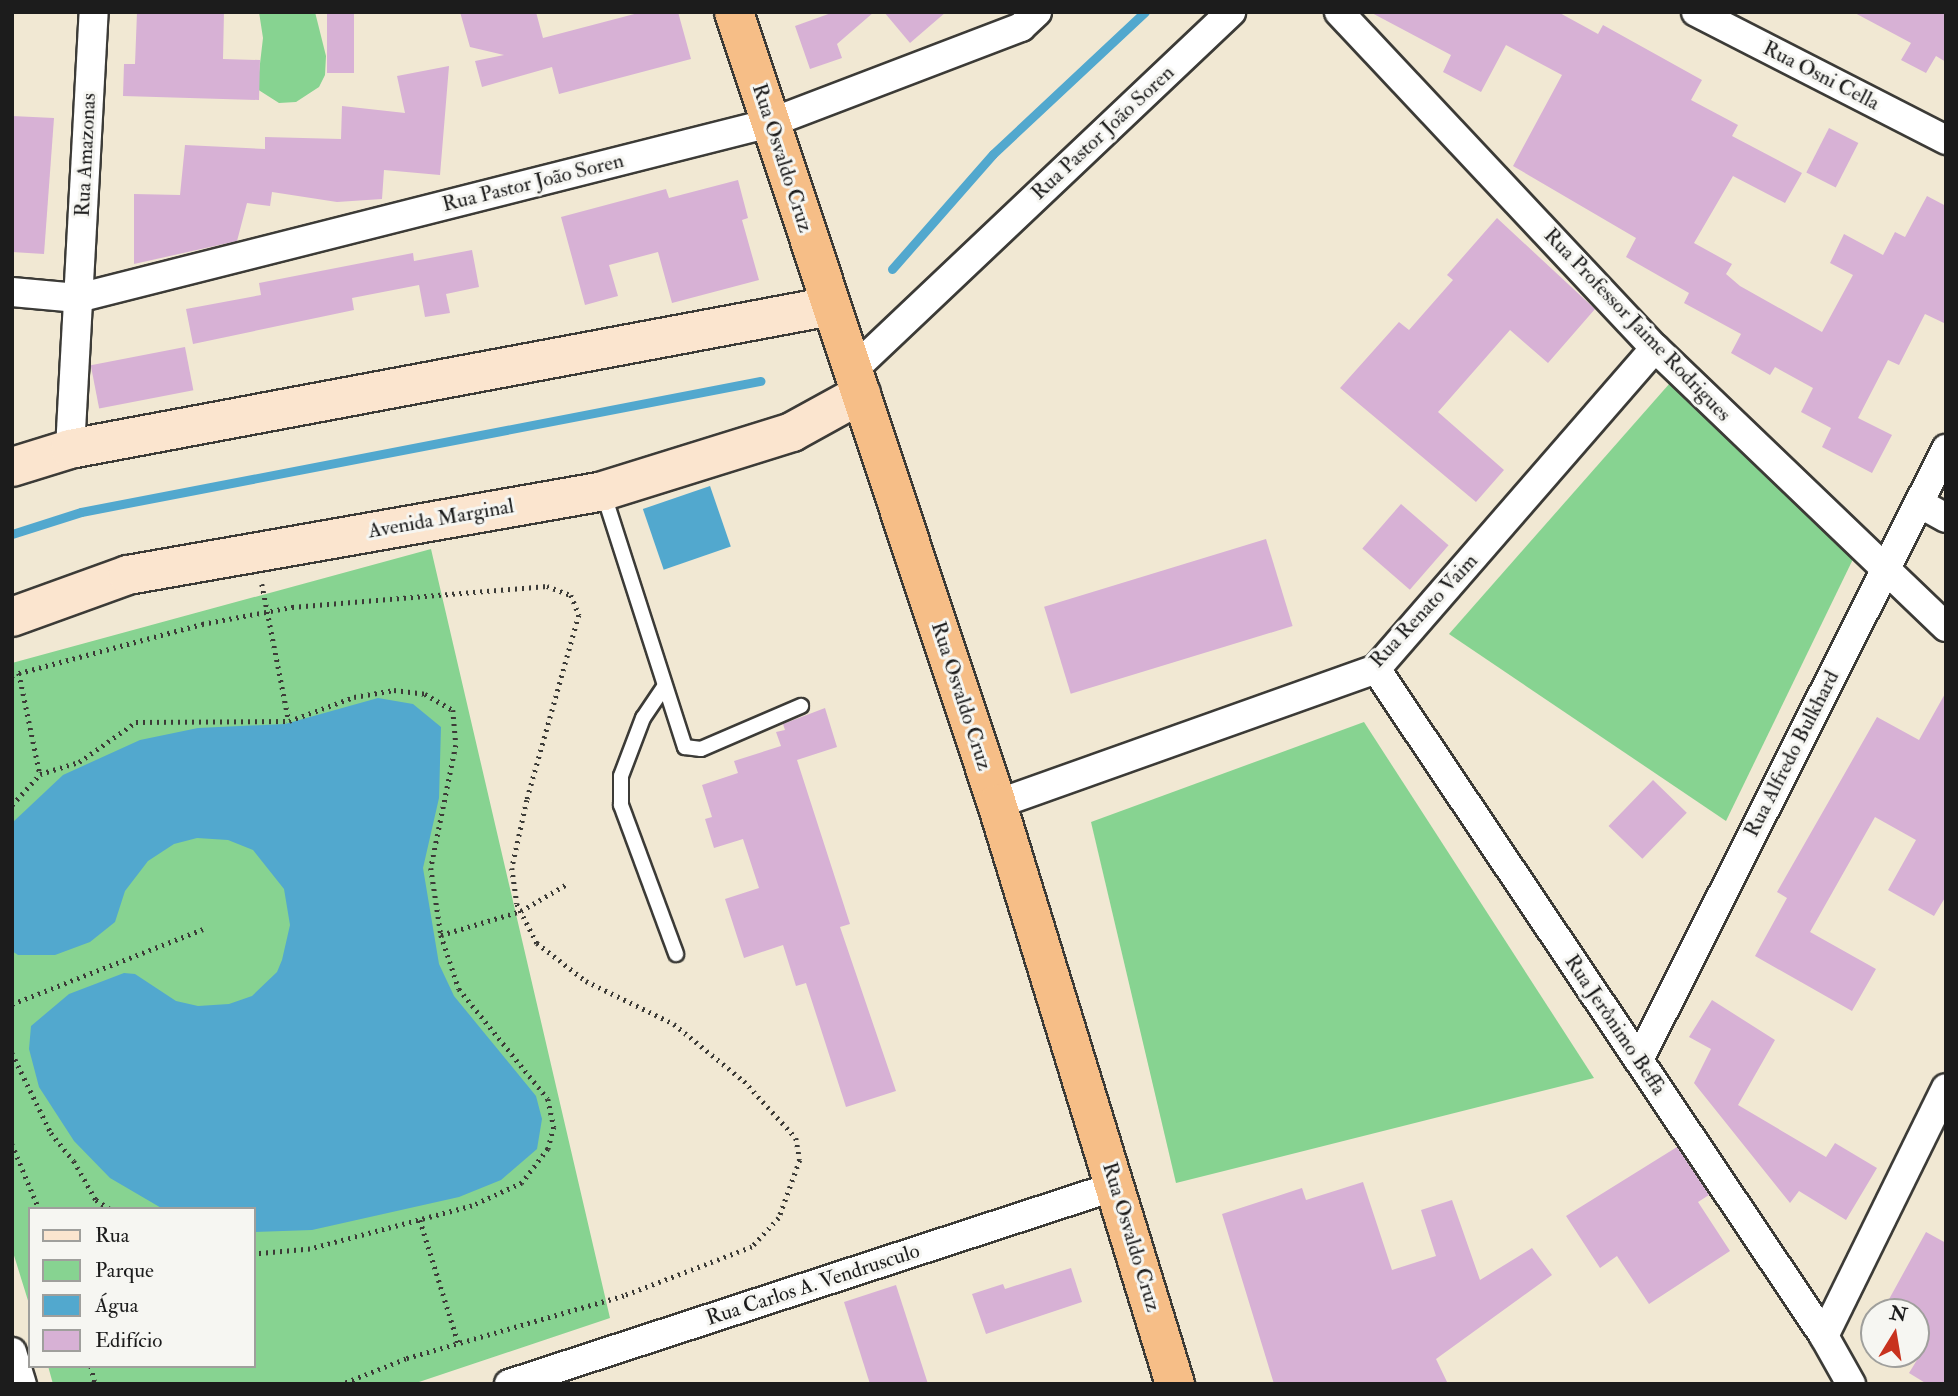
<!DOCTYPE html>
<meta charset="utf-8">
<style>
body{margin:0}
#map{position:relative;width:1958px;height:1396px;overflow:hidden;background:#f1e8d3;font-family:"IM FELL Double Pica",serif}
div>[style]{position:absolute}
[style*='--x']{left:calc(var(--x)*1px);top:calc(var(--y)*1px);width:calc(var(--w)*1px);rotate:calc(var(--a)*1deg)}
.green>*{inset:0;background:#87d391}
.water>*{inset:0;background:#52a8ce;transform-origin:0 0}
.stream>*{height:9px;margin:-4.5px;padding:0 4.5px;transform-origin:4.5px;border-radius:4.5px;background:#52a8ce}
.building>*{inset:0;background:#d7b1d5;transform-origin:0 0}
.path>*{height:4.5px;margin-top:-2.25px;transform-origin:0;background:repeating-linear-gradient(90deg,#3c3b37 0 2px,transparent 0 7px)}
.roads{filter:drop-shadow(2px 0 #3c3b37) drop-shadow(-2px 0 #3c3b37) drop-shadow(0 2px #3c3b37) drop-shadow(0 -2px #3c3b37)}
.lane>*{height:14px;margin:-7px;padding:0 7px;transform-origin:7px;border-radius:7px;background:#fff}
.street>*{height:28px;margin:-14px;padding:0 14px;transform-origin:14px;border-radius:14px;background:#fff}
.secondary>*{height:38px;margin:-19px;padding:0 19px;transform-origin:19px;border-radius:19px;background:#fbe5cf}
.highway>*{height:38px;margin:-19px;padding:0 19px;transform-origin:19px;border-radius:19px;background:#f6be87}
span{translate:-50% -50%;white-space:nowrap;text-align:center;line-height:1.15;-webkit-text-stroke:6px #f6f6f2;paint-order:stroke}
.street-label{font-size:21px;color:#1c1c1c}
.frame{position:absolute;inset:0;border:14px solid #1c1c1c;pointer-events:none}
.legend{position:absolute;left:28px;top:1207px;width:228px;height:161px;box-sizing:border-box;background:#f6f6f2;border:2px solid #9f9f9c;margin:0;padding:9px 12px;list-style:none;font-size:21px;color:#1c1c1c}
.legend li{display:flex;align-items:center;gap:14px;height:35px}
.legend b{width:35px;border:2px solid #9f9f9c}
.north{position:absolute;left:1860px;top:1298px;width:70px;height:70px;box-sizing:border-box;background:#f6f6f2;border:2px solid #9f9f9c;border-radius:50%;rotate:11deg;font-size:19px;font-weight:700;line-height:28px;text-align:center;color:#1c1c1c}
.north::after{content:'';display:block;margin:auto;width:24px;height:32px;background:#c8321e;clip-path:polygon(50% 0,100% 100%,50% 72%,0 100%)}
</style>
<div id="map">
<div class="green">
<i style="clip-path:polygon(259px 12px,315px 12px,326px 56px,325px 75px,319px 87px,296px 102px,279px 103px,257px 89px,263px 38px)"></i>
<i style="clip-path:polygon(1670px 383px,1855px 555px,1726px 821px,1449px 634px)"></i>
<i style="clip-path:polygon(431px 549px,610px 1318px,413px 1384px,53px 1384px,48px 1366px,254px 1366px,254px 1209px,30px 1209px,30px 1307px,12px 1249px,12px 663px)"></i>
<i style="clip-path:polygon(1364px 722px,1594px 1078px,1176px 1183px,1091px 822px)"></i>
</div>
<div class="water">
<i style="left:710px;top:486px;width:64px;height:71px;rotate:71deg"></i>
<i style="clip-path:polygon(378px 698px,413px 704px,441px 727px,439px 798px,423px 868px,439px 964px,454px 996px,536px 1096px,542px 1119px,537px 1149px,501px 1180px,459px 1197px,312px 1230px,254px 1232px,254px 1209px,163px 1209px,110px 1178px,74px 1141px,39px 1087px,29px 1049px,31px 1026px,69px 994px,124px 973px,135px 974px,176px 1001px,198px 1006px,229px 1004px,252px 996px,277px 972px,282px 960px,290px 925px,284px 889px,253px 850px,228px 840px,197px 838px,174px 844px,148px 861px,125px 891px,115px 922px,90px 942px,55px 955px,18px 955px,12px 951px,12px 823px,63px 775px,140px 740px,198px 728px,285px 724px)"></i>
</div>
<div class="stream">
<i style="--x:892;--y:269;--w:153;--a:-48.7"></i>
<i style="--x:993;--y:154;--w:208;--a:-43.1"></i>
<i style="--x:12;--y:534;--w:72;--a:-17.7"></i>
<i style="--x:81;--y:512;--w:692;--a:-10.92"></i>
</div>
<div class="building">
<i style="clip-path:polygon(137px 12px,224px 12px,223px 59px,260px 60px,259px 100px,123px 96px,124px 64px,135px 64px)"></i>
<i style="left:327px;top:12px;width:27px;height:61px"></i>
<i style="clip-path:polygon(460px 12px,536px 12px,543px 38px,642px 12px,678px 12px,691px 59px,559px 94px,552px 67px,482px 87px,475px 61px,504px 55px,470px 47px)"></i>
<i style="clip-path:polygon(834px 12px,874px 12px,837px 44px,842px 58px,810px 69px,795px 26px)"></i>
<i style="clip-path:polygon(884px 12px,946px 12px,910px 43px)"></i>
<i style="clip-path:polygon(1370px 12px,1558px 12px,1598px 34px,1603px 25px,1702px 80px,1691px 100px,1738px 125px,1732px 136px,1802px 173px,1785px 203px,1733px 176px,1694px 243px,1732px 264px,1726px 274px,1740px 286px,1822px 332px,1853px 275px,1830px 263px,1844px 234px,1883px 255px,1895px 232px,1905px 237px,1927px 196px,1946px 206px,1946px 324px,1925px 314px,1899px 365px,1888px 360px,1858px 418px,1892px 435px,1872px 473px,1822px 447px,1831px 428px,1801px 412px,1813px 388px,1775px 367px,1770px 375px,1731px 353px,1741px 334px,1684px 303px,1689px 293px,1626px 257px,1636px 238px,1513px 166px,1562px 75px,1506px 45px,1481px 92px,1443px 72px,1451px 55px)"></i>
<i style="clip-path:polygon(1853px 12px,1946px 12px,1946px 62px,1936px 56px,1926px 73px,1901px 60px,1911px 43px)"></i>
<i style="clip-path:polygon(449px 66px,440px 175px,384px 170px,382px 199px,337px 202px,272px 192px,270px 206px,247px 203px,237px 241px,134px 264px,134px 194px,180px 195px,185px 145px,265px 149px,265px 137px,341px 139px,342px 106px,405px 113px,397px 76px)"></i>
<i style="clip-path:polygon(12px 116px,54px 118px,44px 254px,12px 252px)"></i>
<i style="left:1829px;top:128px;width:33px;height:50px;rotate:27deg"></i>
<i style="clip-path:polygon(738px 180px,748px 218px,742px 220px,759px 280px,672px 303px,658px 252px,609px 265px,618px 296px,585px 305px,561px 217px,666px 189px,669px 198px)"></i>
<i style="clip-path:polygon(1497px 218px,1595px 309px,1548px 363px,1510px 330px,1438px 412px,1504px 470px,1476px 502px,1340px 388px,1399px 322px,1409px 330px,1453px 280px,1447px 275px)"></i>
<i style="clip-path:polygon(472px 250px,479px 287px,446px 294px,450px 313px,425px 317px,419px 285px,352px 298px,354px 310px,193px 344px,186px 309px,261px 295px,259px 283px,413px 253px,414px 261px)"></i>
<i style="left:185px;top:347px;width:44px;height:96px;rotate:79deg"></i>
<i style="left:1401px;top:504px;width:63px;height:59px;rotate:41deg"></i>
<i style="left:1266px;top:539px;width:91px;height:232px;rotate:73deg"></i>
<i style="clip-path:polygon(1946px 692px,1946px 896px,1934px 916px,1888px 890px,1916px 840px,1875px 817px,1810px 932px,1876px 969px,1852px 1011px,1755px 956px,1787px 898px,1777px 892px,1877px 717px,1919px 740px)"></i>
<i style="clip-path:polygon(825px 708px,837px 747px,797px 760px,850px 924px,840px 927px,896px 1091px,846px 1107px,806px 983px,796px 986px,783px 945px,744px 958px,725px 899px,759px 888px,743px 839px,714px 848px,705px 819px,712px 817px,702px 785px,738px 773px,734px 761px,781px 746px,776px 732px,785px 730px,783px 724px)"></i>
<i style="left:1653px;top:780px;width:47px;height:64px;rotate:44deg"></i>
<i style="clip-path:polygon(1712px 1000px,1775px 1040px,1738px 1105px,1826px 1157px,1835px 1143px,1877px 1168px,1846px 1220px,1799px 1191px,1790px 1203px,1694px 1083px,1711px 1049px,1689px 1037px)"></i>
<i style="clip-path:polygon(1677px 1147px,1709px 1195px,1698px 1202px,1730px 1251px,1649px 1304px,1617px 1256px,1600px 1268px,1566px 1216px)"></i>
<i style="clip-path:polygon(1363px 1182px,1392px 1270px,1436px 1256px,1421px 1210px,1452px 1200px,1480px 1280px,1532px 1248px,1552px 1275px,1436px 1359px,1448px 1384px,1274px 1384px,1222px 1214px,1302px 1188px,1306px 1200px)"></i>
<i style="clip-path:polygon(1926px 1232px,1946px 1243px,1946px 1384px,1927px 1384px,1909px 1373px,1917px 1360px,1907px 1354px,1916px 1354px,1916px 1312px,1882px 1312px)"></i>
<i style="clip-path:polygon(1071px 1268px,1082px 1302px,986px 1334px,972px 1294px,1003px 1284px,1005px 1289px)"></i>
<i style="clip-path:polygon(896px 1285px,928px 1384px,870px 1384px,844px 1302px)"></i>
</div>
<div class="path">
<i style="--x:262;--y:584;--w:140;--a:78.9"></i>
<i style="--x:19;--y:673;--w:103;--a:78.3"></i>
<i style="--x:12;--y:675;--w:197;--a:-15"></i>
<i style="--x:202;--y:624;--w:92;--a:-10.7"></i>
<i style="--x:292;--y:607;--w:256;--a:-4.7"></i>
<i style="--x:547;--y:586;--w:26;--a:21"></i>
<i style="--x:571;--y:595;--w:22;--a:68"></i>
<i style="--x:579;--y:615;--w:192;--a:105.7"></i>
<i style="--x:527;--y:800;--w:70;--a:102.4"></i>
<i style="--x:512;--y:868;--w:36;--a:82"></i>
<i style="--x:517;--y:904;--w:44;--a:62.9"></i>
<i style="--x:537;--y:943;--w:62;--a:37.8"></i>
<i style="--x:586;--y:981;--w:98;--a:26"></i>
<i style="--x:674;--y:1024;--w:90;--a:39.2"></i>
<i style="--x:744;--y:1081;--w:77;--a:47.6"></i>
<i style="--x:796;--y:1138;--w:22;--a:80"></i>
<i style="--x:800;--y:1160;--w:62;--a:109.9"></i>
<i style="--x:779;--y:1218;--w:40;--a:133"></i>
<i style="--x:752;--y:1247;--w:137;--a:159.1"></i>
<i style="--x:624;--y:1296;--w:227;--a:163.9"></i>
<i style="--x:406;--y:1359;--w:68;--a:158.4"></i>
<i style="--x:12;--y:805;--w:42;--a:-47.9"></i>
<i style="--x:40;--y:774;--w:41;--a:-17.1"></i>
<i style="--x:79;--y:762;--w:70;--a:-35.1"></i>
<i style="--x:136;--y:722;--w:153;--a:-0.4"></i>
<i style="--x:289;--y:721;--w:69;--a:-20.3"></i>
<i style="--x:354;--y:697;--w:41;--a:-9.9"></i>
<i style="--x:394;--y:690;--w:31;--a:7"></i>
<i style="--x:425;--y:694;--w:32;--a:30"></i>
<i style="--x:453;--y:710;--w:35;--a:85"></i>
<i style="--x:456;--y:745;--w:126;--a:101.5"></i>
<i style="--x:431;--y:868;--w:68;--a:81.5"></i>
<i style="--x:441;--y:935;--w:57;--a:71.6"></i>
<i style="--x:459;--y:989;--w:141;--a:51"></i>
<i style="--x:548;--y:1099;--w:29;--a:78"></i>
<i style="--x:554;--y:1127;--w:23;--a:105"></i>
<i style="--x:548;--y:1149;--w:43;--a:127.4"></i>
<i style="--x:522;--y:1183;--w:55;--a:155.3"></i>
<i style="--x:472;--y:1206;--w:168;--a:165.1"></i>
<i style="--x:310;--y:1249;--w:56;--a:174.9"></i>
<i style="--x:441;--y:935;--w:84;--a:-16.7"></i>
<i style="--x:521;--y:911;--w:53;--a:-30.4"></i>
<i style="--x:12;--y:1004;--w:205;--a:-21.4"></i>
<i style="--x:12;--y:1053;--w:89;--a:64"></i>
<i style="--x:51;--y:1133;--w:36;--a:51"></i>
<i style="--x:74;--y:1161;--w:45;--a:60.6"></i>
<i style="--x:96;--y:1200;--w:17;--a:33"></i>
<i style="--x:12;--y:1144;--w:70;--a:67.4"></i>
<i style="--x:420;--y:1220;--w:131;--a:72.7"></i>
<i style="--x:91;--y:1366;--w:18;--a:77"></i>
</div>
<div class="roads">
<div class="lane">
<i style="--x:603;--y:492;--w:268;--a:72.2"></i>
<i style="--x:685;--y:747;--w:16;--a:7"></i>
<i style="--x:701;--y:749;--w:109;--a:-23.3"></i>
<i style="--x:664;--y:687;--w:37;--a:124"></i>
<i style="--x:643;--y:718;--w:62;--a:110.8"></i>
<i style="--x:621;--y:776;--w:29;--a:90"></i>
<i style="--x:621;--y:805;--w:159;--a:69.7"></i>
</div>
<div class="street">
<i style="--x:1339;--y:12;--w:461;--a:46.8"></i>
<i style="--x:1655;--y:348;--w:403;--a:43.8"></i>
<i style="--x:1696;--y:12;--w:281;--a:27.1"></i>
<i style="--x:12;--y:292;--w:66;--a:5.2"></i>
<i style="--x:78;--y:298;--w:714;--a:-14.19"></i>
<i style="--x:770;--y:123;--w:269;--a:-20.9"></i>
<i style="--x:1021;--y:27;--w:22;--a:-43"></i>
<i style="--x:853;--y:370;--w:521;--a:-43.44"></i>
<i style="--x:70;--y:449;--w:438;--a:-86.9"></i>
<i style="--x:1919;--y:503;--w:31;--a:29"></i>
<i style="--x:1376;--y:669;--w:803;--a:56.11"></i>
<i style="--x:1824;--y:1336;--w:55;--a:60.6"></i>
<i style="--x:997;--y:804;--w:402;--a:-19.6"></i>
<i style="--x:1376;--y:669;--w:425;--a:-49"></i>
<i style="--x:1639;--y:1060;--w:684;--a:-63.32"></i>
<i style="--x:1824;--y:1336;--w:276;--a:-63.8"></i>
<i style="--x:12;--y:1352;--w:34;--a:73"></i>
<i style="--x:509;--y:1384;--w:638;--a:-18.07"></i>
</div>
<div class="secondary">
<i style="--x:12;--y:467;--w:61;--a:-17.2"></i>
<i style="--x:70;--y:449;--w:774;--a:-10.64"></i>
<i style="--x:12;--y:617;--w:123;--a:-19.9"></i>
<i style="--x:128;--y:575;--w:482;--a:-10"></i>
<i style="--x:603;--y:491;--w:198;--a:-17.3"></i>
<i style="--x:792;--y:432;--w:79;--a:-28.8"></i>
</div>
<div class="highway">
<i style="--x:734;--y:12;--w:835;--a:71.63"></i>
<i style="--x:997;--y:804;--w:607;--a:72.94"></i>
</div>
</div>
<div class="street-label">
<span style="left:1821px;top:76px;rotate:27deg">Rua Osni Cella</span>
<span style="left:1103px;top:133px;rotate:-43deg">Rua Pastor João Soren</span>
<span style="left:86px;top:155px;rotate:-87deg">Rua Amazonas</span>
<span style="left:782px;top:158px;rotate:72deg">Rua Osvaldo Cruz</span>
<span style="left:533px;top:183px;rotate:-14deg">Rua Pastor João Soren</span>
<span style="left:1637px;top:325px;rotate:46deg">Rua Professor Jaime Rodrigues</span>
<span style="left:441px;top:519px;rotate:-10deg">Avenida Marginal</span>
<span style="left:1424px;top:611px;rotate:-47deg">Rua Renato Vaim</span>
<span style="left:961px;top:696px;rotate:72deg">Rua Osvaldo Cruz</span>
<span style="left:1792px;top:754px;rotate:-63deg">Rua Alfredo Bulkhard</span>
<span style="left:1615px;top:1025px;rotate:56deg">Rua Jerônimo Beffa</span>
<span style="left:1131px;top:1237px;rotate:73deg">Rua Osvaldo Cruz</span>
<span style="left:813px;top:1285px;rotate:-18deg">Rua Carlos A. Vendrusculo</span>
</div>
<div class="frame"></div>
<ul class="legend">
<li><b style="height:9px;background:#fbe5cf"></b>Rua</li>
<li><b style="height:19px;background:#87d391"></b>Parque</li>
<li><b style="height:19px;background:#52a8ce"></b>Água</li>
<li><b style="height:19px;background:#d7b1d5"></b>Edifício</li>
</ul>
<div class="north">N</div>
</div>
